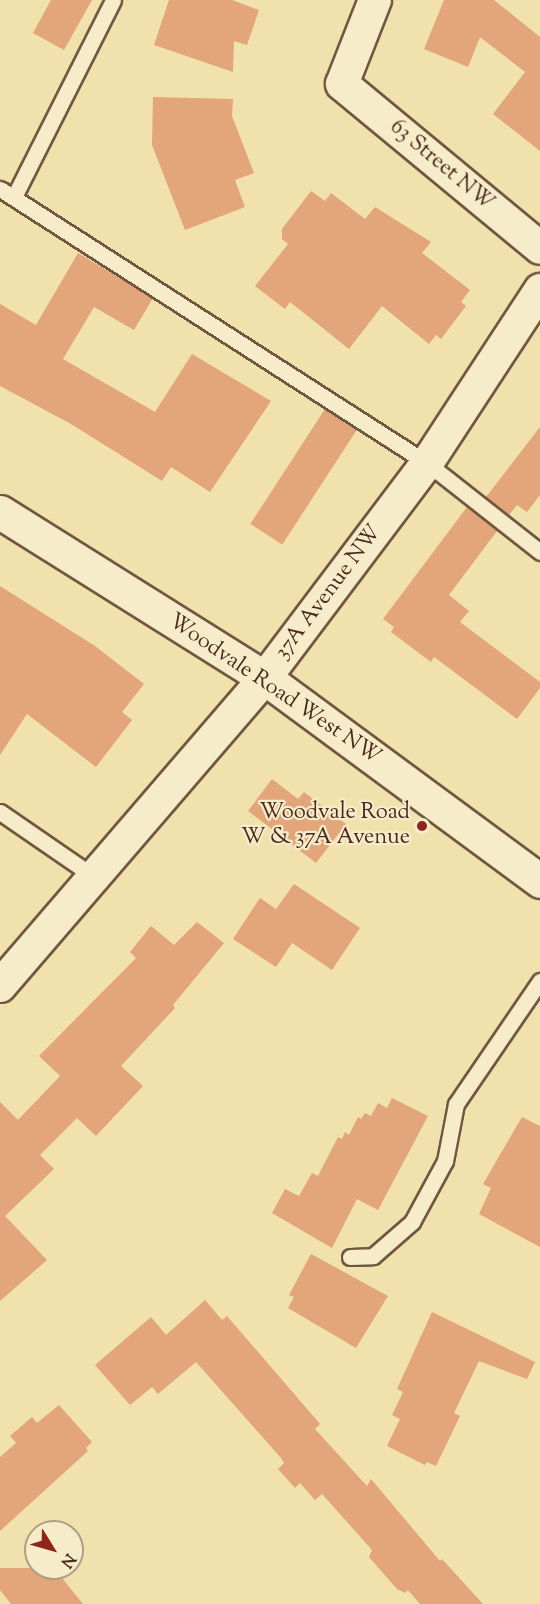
<!DOCTYPE html>
<style>
body{margin:0}
#map{position:relative;width:540px;height:1604px;overflow:hidden;background:#f1e1ad;font-family:"Sorts Mill Goudy",serif}
div>[style]{position:absolute}
[style*='--x']{left:calc(var(--x)*1px);top:calc(var(--y)*1px);width:calc(var(--w)*1px);rotate:calc(var(--a)*1deg)}
.building>*{inset:0;background:#e3a57a;transform-origin:0 0}
.roads{filter:drop-shadow(2px 0 #725740) drop-shadow(-2px 0 #725740) drop-shadow(0 2px #725740) drop-shadow(0 -2px #725740)}
.lane>*{height:15px;margin:-7.5px;padding:0 7.5px;transform-origin:7.5px;border-radius:7.5px;background:#f6ecca}
.street>*{height:32px;margin:-16px;padding:0 16px;transform-origin:16px;border-radius:16px;background:#f6ecca}
.secondary>*{height:33px;margin:-16.5px;padding:0 16.5px;transform-origin:16.5px;border-radius:16.5px;background:#f6ecca}
.dots>*{width:16px;height:16px;translate:-50% -50%;box-sizing:border-box;border:3px solid #f6ecca;border-radius:50%}
span{translate:-50% -50%;white-space:nowrap;text-align:center;line-height:1.15;-webkit-text-stroke:4.5px #f6ecca;paint-order:stroke}
.street-label{font-size:22px;color:#48291c}
.poi-label{font-size:22px;color:#48291c}
.right{translate:-100% -50%;text-align:right}
.north{position:absolute;left:24px;top:1520px;width:60px;height:60px;box-sizing:border-box;background:#f6ecca;border:2px solid #b09e84;border-radius:50%;rotate:127deg;font-size:16px;font-weight:700;line-height:24px;text-align:center;color:#48291c}
.north::after{content:'';display:block;margin:auto;width:21px;height:27px;background:#8f2418;clip-path:polygon(50% 0,100% 100%,50% 72%,0 100%)}
</style>
<div id="map">
<div class="building">
<i style="clip-path:polygon(51px 0,92px 0,64px 50px,33px 33px)"></i>
<i style="clip-path:polygon(169px 0,232px 0,259px 10px,247px 45px,234px 41px,233px 72px,154px 45px)"></i>
<i style="clip-path:polygon(444px 0,494px 0,540px 37px,540px 151px,493px 114px,525px 72px,480px 37px,468px 67px,424px 49px)"></i>
<i style="clip-path:polygon(153px 97px,233px 99px,232px 116px,254px 173px,235px 180px,245px 207px,185px 230px,152px 145px)"></i>
<i style="clip-path:polygon(311px 191px,325px 201px,331px 193px,365px 219px,375px 207px,431px 242px,422px 253px,470px 290px,461px 302px,466px 306px,441px 339px,436px 335px,429px 344px,382px 306px,349px 349px,290px 302px,285px 309px,255px 286px,288px 244px,282px 239px,282px 229px)"></i>
<i style="clip-path:polygon(78px 253px,153px 298px,134px 330px,94px 307px,63px 359px,155px 412px,192px 354px,271px 401px,210px 492px,171px 467px,162px 481px,71px 424px,0 386px,0 304px,36px 325px)"></i>
<i style="left:325px;top:409px;width:38px;height:137px;rotate:33deg"></i>
<i style="clip-path:polygon(540px 427px,540px 495px,527px 512px,517px 505px,509px 515px,486px 497px)"></i>
<i style="clip-path:polygon(467px 507px,497px 531px,449px 595px,469px 611px,460px 622px,540px 682px,540px 688px,517px 719px,434px 657px,431px 662px,391px 632px,394px 627px,383px 619px)"></i>
<i style="clip-path:polygon(0 586px,95px 646px,144px 684px,122px 712px,132px 720px,96px 767px,27px 714px,0 755px)"></i>
<i style="clip-path:polygon(272px 779px,298px 799px,304px 792px,346px 824px,316px 863px,248px 811px)"></i>
<i style="clip-path:polygon(294px 884px,360px 928px,332px 970px,292px 943px,276px 967px,233px 939px,260px 898px,276px 909px)"></i>
<i style="clip-path:polygon(197px 922px,224px 943px,173px 1005px,175px 1008px,121px 1066px,143px 1086px,96px 1136px,77px 1118px,40px 1155px,54px 1169px,5px 1216px,47px 1260px,0 1301px,0 1102px,18px 1120px,60px 1076px,39px 1056px,136px 958px,130px 952px,151px 926px,174px 945px)"></i>
<i style="clip-path:polygon(392px 1098px,428px 1116px,378px 1210px,357px 1199px,332px 1248px,272px 1213px,285px 1189px,299px 1196px,312px 1173px,318px 1176px,338px 1137px,342px 1139px,345px 1132px,349px 1135px,358px 1117px,361px 1119px,365px 1113px,371px 1116px,378px 1103px,387px 1108px)"></i>
<i style="clip-path:polygon(522px 1117px,540px 1126px,540px 1247px,479px 1214px,491px 1188px,483px 1184px)"></i>
<i style="clip-path:polygon(311px 1254px,388px 1296px,356px 1348px,288px 1308px,294px 1297px,289px 1295px)"></i>
<i style="clip-path:polygon(205px 1300px,222px 1320px,227px 1316px,320px 1424px,315px 1429px,367px 1486px,371px 1479px,440px 1561px,442px 1559px,483px 1604px,420px 1604px,408px 1590px,405px 1593px,397px 1589px,369px 1557px,372px 1550px,322px 1494px,315px 1500px,300px 1483px,295px 1488px,278px 1469px,284px 1463px,281px 1458px,196px 1362px,158px 1394px,152px 1387px,130px 1405px,95px 1365px,151px 1317px,166px 1335px)"></i>
<i style="clip-path:polygon(432px 1312px,535px 1362px,527px 1379px,479px 1361px,454px 1413px,460px 1416px,436px 1466px,427px 1462px,425px 1465px,387px 1446px,400px 1419px,392px 1415px,403px 1392px,397px 1389px)"></i>
<i style="clip-path:polygon(59px 1405px,92px 1442px,86px 1448px,88px 1451px,0 1531px,0 1457px,16px 1443px,10px 1436px,32px 1417px,37px 1423px)"></i>
<i style="clip-path:polygon(0 1568px,54px 1568px,83px 1604px,11px 1604px,0 1590px)"></i>
</div>
<div class="roads">
<div class="lane">
<i style="--x:0;--y:189;--w:507;--a:32.69"></i>
<i style="--x:427;--y:463;--w:144;--a:38.2"></i>
<i style="--x:15;--y:195;--w:218;--a:-63.3"></i>
<i style="--x:0;--y:812;--w:116;--a:34.5"></i>
<i style="--x:350;--y:1257;--w:23;--a:-2"></i>
<i style="--x:373;--y:1256;--w:52;--a:-41.1"></i>
<i style="--x:412;--y:1222;--w:69;--a:-61.6"></i>
<i style="--x:445;--y:1161;--w:58;--a:-79.1"></i>
<i style="--x:456;--y:1104;--w:149;--a:-55.7"></i>
</div>
<div class="street">
<i style="--x:375;--y:0;--w:90;--a:111.4"></i>
<i style="--x:342;--y:84;--w:257;--a:39.6"></i>
<i style="--x:0;--y:986;--w:406;--a:-49.3"></i>
<i style="--x:265;--y:678;--w:269;--a:-53"></i>
<i style="--x:427;--y:463;--w:207;--a:-56.8"></i>
</div>
<div class="secondary">
<i style="--x:0;--y:512;--w:313;--a:32.1"></i>
<i style="--x:265;--y:678;--w:342;--a:36.4"></i>
</div>
</div>
<div class="dots">
<i style="left:422px;top:826px;background:#8f2418"></i>
</div>
<div class="street-label">
<span style="left:441px;top:166px;rotate:40deg">63 Street NW</span>
<span style="left:329px;top:593px;rotate:-53deg">37A Avenue NW</span>
<span style="left:274px;top:690px;rotate:34deg">Woodvale Road West NW</span>
</div>
<div class="poi-label">
<span class="right" style="left:410px;top:826px">Woodvale Road<br>W &amp; 37A Avenue</span>
</div>
<div class="north">N</div>
</div>
